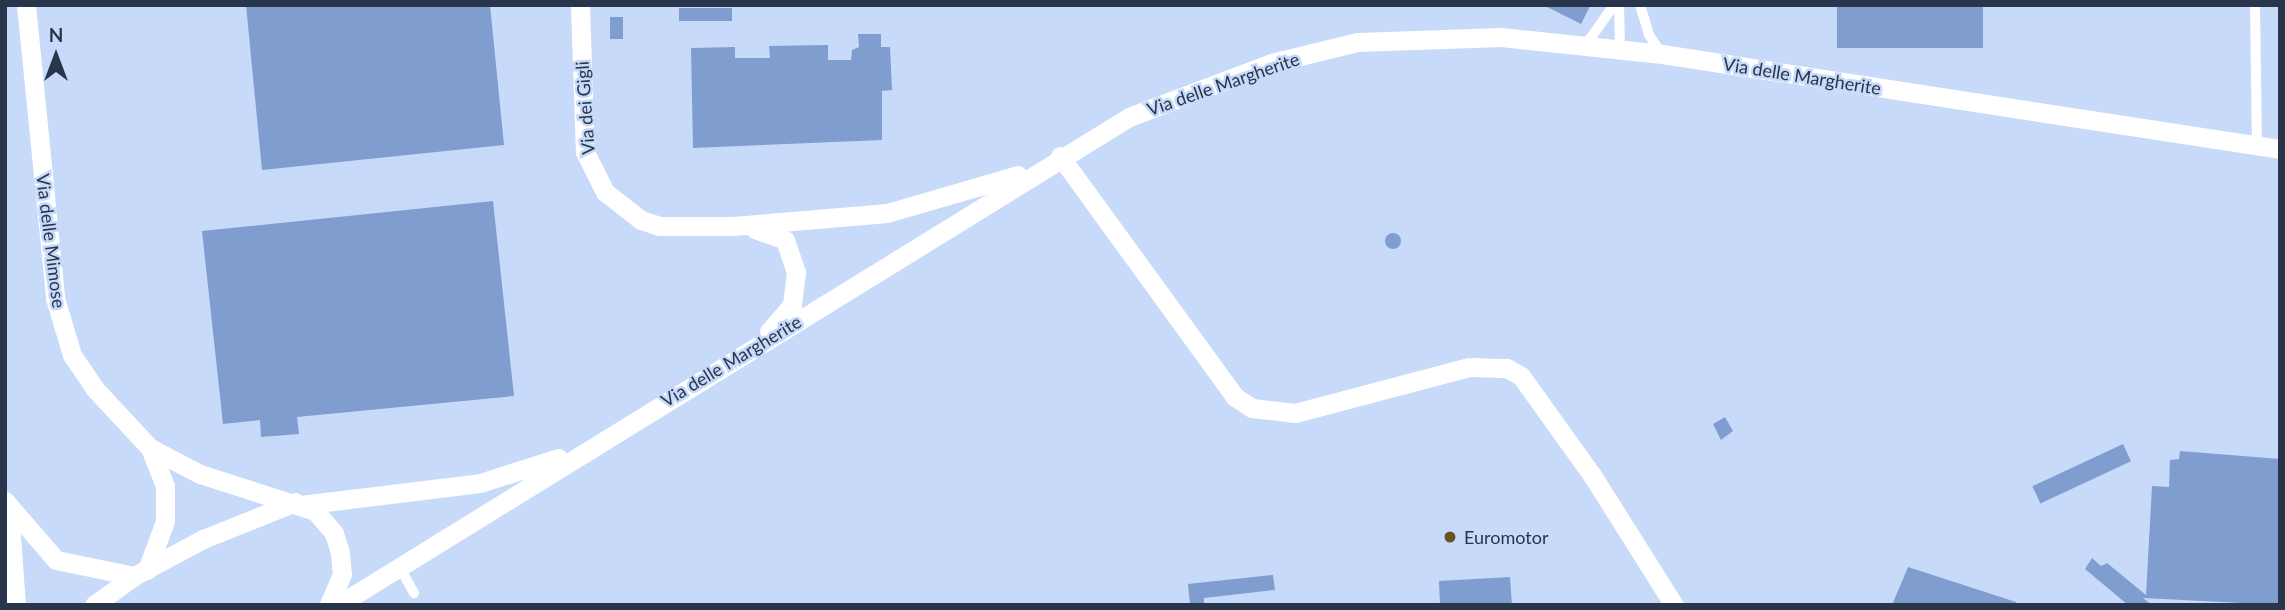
<!DOCTYPE html>
<style>
body{margin:0}
#map{position:relative;width:2285px;height:610px;overflow:hidden;background:#c7dafa;font-family:Lato,sans-serif}
div>[style]{position:absolute}
[style*='--x']{left:calc(var(--x)*1px);top:calc(var(--y)*1px);width:calc(var(--w)*1px);rotate:calc(var(--a)*1deg)}
.building>*{inset:0;background:#809dcf;transform-origin:0 0}
.round{border-radius:50%}
.service>*{height:10px;margin:-5px;padding:0 5px;transform-origin:5px;border-radius:5px;background:#fff}
.minor>*{height:19px;margin:-9.5px;padding:0 9.5px;transform-origin:9.5px;border-radius:9.5px;background:#fff}
.dots>*{width:19px;height:19px;translate:-50% -50%;box-sizing:border-box;border:4px solid #c7dafa;border-radius:50%}
span{translate:-50% -50%;white-space:nowrap;text-align:center;line-height:1.15;-webkit-text-stroke:5px #c7dafa;paint-order:stroke}
.street-label{font-size:18px;color:#29354a}
.poi-label{font-size:18px;color:#29354a}
.left{translate:0 -50%;text-align:left}
.frame{position:absolute;inset:0;border:7px solid #29354a;pointer-events:none}
.north{position:absolute;left:21px;top:21px;width:70px;height:70px;-webkit-text-stroke:5px #c7dafa;paint-order:stroke;rotate:0deg;font-size:19px;font-weight:700;line-height:28px;text-align:center;color:#29354a}
.north::after{content:'';display:block;margin:auto;width:24px;height:32px;background:#29354a;clip-path:polygon(50% 0,100% 100%,50% 72%,0 100%)}
</style>
<div id="map">
<div class="building">
<i style="clip-path:polygon(246px 5px,490px 5px,504px 145px,262px 170px)"></i>
<i style="left:1837px;top:5px;width:146px;height:43px"></i>
<i style="clip-path:polygon(1545px 6px,1590px 6px,1581px 24px)"></i>
<i style="left:732px;top:8px;width:13px;height:53px;rotate:90deg"></i>
<i style="left:610px;top:17px;width:13px;height:22px"></i>
<i style="clip-path:polygon(858px 34px,881px 34px,881px 47px,890px 47px,892px 90px,882px 91px,882px 140px,693px 148px,691px 48px,735px 47px,735px 58px,770px 58px,769px 46px,828px 45px,828px 60px,851px 60px,852px 50px,859px 47px)"></i>
<i style="clip-path:polygon(493px 201px,514px 396px,297px 417px,299px 434px,261px 437px,260px 420px,223px 424px,202px 231px)"></i>
<i class="round" style="left:1385px;top:233px;width:16px;height:16px"></i>
<i style="clip-path:polygon(1725px 417px,1733px 431px,1721px 440px,1713px 424px)"></i>
<i style="left:2123px;top:444px;width:19px;height:100px;rotate:65deg"></i>
<i style="clip-path:polygon(2180px 451px,2280px 459px,2280px 605px,2143px 598px,2152px 605px,2128px 605px,2085px 569px,2092px 558px,2101px 566px,2107px 563px,2146px 595px,2152px 486px,2169px 487px,2170px 460px,2179px 459px)"></i>
<i style="clip-path:polygon(1908px 567px,2016px 602px,2016px 605px,1892px 605px)"></i>
<i style="clip-path:polygon(1273px 575px,1275px 590px,1204px 598px,1204px 605px,1190px 605px,1188px 584px)"></i>
<i style="clip-path:polygon(1510px 577px,1512px 605px,1440px 605px,1439px 581px)"></i>
</div>
<div class="service">
<i style="--x:1619;--y:5;--w:45;--a:88.7"></i>
<i style="--x:1640;--y:5;--w:31;--a:73"></i>
<i style="--x:1649;--y:35;--w:23;--a:56"></i>
<i style="--x:2255;--y:5;--w:140;--a:89.2"></i>
<i style="--x:1585;--y:46;--w:50;--a:-54.7"></i>
<i style="--x:399;--y:566;--w:31;--a:61"></i>
</div>
<div class="minor">
<i style="--x:26;--y:5;--w:294;--a:84.3"></i>
<i style="--x:55;--y:298;--w:59;--a:73.4"></i>
<i style="--x:72;--y:355;--w:41;--a:55.9"></i>
<i style="--x:95;--y:389;--w:81;--a:47"></i>
<i style="--x:150;--y:448;--w:56;--a:27.5"></i>
<i style="--x:200;--y:474;--w:121;--a:17.8"></i>
<i style="--x:315;--y:511;--w:29;--a:49"></i>
<i style="--x:334;--y:533;--w:21;--a:73"></i>
<i style="--x:340;--y:553;--w:21;--a:85"></i>
<i style="--x:342;--y:574;--w:34;--a:113"></i>
<i style="--x:580;--y:5;--w:147;--a:88.1"></i>
<i style="--x:585;--y:152;--w:45;--a:63.4"></i>
<i style="--x:605;--y:192;--w:46;--a:37.9"></i>
<i style="--x:641;--y:220;--w:19;--a:18"></i>
<i style="--x:659;--y:226;--w:74;--a:0"></i>
<i style="--x:733;--y:226;--w:155;--a:-4.8"></i>
<i style="--x:887;--y:213;--w:136;--a:-16.2"></i>
<i style="--x:1060;--y:156;--w:298;--a:54"></i>
<i style="--x:1235;--y:397;--w:20;--a:33"></i>
<i style="--x:1252;--y:408;--w:43;--a:6.6"></i>
<i style="--x:1295;--y:413;--w:180;--a:-14.8"></i>
<i style="--x:1469;--y:367;--w:38;--a:2"></i>
<i style="--x:1507;--y:368;--w:16;--a:30"></i>
<i style="--x:1521;--y:376;--w:122;--a:54.4"></i>
<i style="--x:1592;--y:475;--w:154;--a:57.8"></i>
<i style="--x:755;--y:229;--w:32;--a:20"></i>
<i style="--x:785;--y:240;--w:34;--a:71"></i>
<i style="--x:796;--y:272;--w:33;--a:97"></i>
<i style="--x:792;--y:305;--w:35;--a:131"></i>
<i style="--x:5;--y:501;--w:78;--a:49.2"></i>
<i style="--x:56;--y:560;--w:80;--a:11.6"></i>
<i style="--x:301;--y:505;--w:180;--a:-7"></i>
<i style="--x:480;--y:483;--w:82;--a:-17.8"></i>
<i style="--x:9;--y:508;--w:97;--a:85.9"></i>
<i style="--x:147;--y:570;--w:52;--a:-69.8"></i>
<i style="--x:165;--y:521;--w:35;--a:-90"></i>
<i style="--x:165;--y:486;--w:41;--a:-111.5"></i>
<i style="--x:94;--y:605;--w:49;--a:-35.9"></i>
<i style="--x:134;--y:576;--w:78;--a:-28.2"></i>
<i style="--x:203;--y:539;--w:99;--a:-21.9"></i>
<i style="--x:338;--y:605;--w:929;--a:-31.67"></i>
<i style="--x:1129;--y:117;--w:152;--a:-20.8"></i>
<i style="--x:1271;--y:63;--w:89;--a:-13.6"></i>
<i style="--x:1358;--y:42;--w:143;--a:-2"></i>
<i style="--x:1501;--y:37;--w:162;--a:6"></i>
<i style="--x:1662;--y:54;--w:625;--a:8.74"></i>
</div>
<div class="dots">
<i style="left:1450px;top:537px;background:#6c5324"></i>
</div>
<div class="street-label">
<span style="left:1802px;top:76px;rotate:9deg">Via delle Margherite</span>
<span style="left:1223px;top:84px;rotate:-19deg">Via delle Margherite</span>
<span style="left:585px;top:108px;rotate:-94deg">Via dei Gigli</span>
<span style="left:51px;top:241px;rotate:83deg">Via delle Mimose</span>
<span style="left:731px;top:361px;rotate:-31deg">Via delle Margherite</span>
</div>
<div class="poi-label">
<span class="left" style="left:1464px;top:537px">Euromotor</span>
</div>
<div class="frame"></div>
<div class="north">N</div>
</div>
